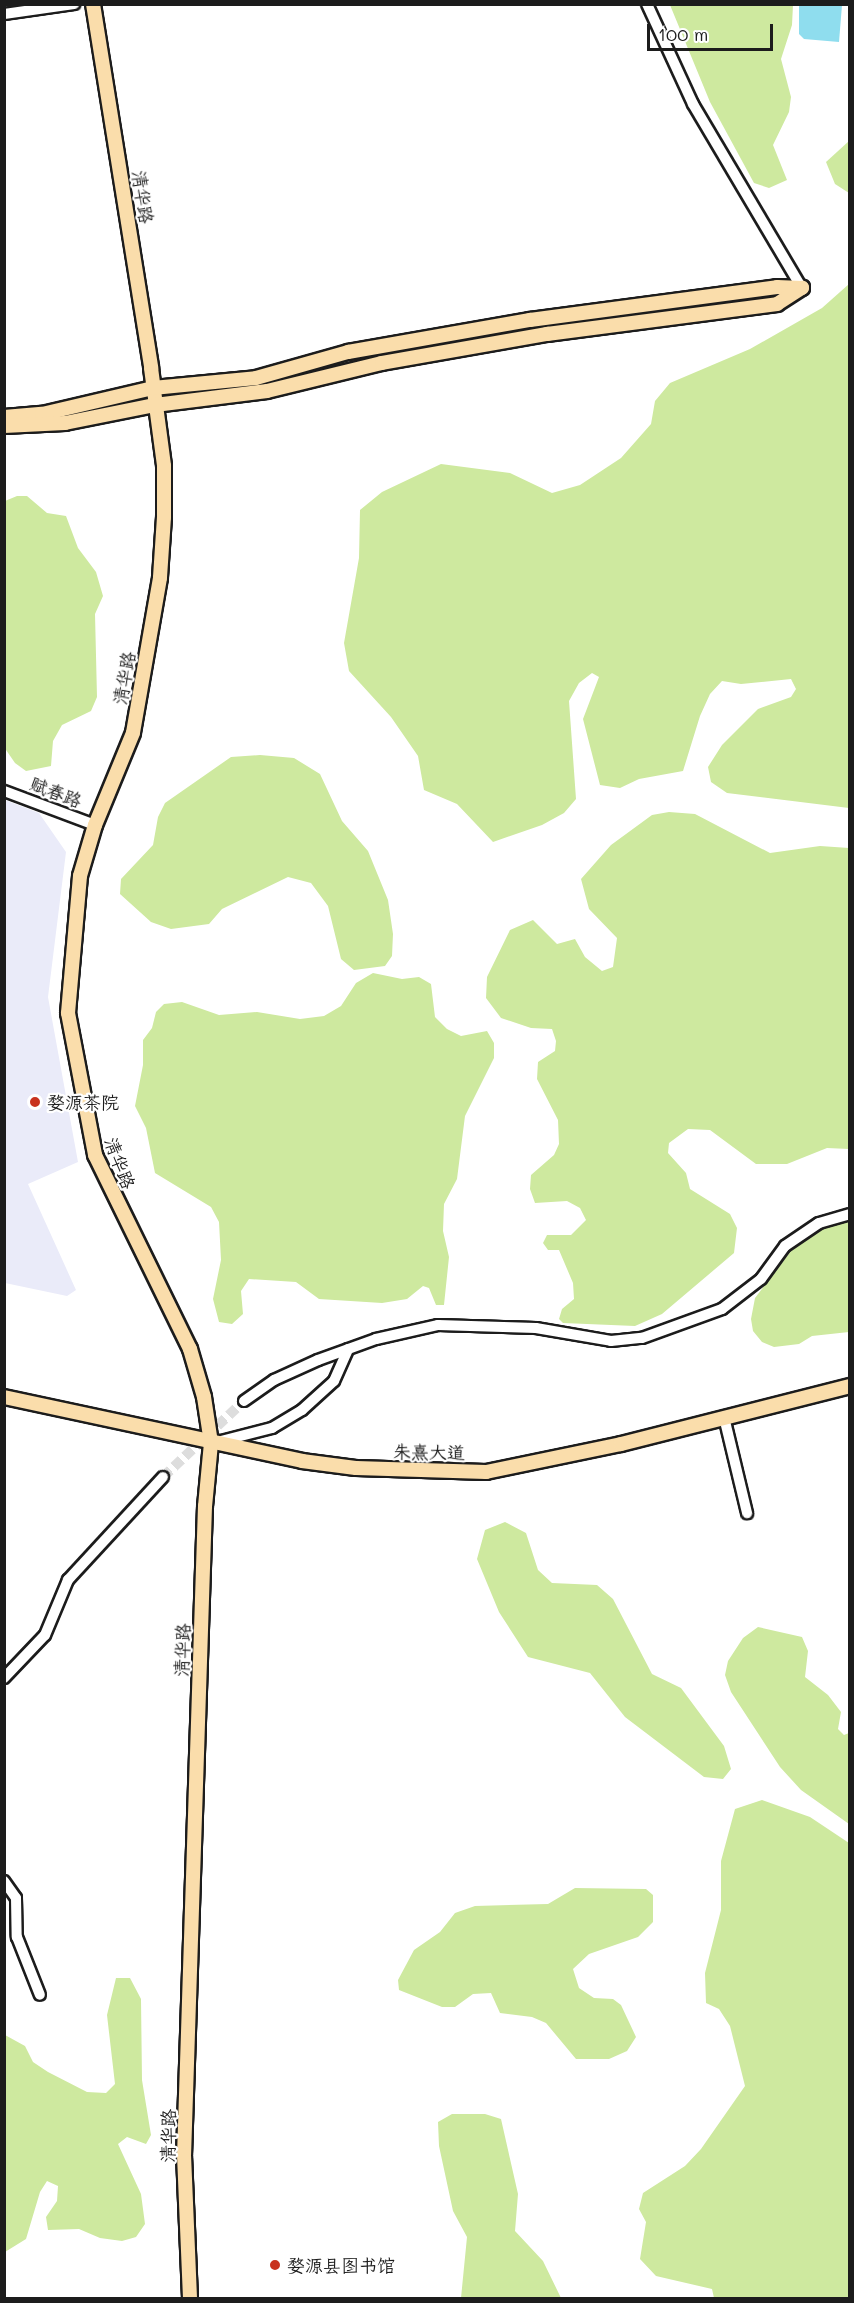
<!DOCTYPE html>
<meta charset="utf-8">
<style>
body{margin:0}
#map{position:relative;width:854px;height:2303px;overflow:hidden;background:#fff;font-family:Mali,"LXGW WenKai TC",sans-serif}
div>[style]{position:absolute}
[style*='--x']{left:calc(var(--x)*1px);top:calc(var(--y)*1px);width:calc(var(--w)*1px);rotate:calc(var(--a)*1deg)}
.built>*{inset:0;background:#eaebf9}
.green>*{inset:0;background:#cee99f}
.water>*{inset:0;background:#8fddee}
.minor-tunnel>*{height:10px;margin-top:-5px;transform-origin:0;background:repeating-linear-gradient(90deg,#ddd 0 10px,transparent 0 15px)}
.roads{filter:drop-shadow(2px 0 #1c1c1c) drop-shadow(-2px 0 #1c1c1c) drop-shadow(0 2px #1c1c1c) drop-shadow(0 -2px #1c1c1c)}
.minor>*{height:10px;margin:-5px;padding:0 5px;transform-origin:5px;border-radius:5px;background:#fff}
.major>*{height:14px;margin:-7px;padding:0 7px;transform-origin:7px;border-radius:7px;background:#faddab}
.dots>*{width:16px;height:16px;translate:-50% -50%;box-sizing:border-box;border:3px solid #fff;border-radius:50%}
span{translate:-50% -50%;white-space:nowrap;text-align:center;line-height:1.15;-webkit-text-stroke:4.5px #fff;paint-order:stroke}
.street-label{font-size:18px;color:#1c1c1c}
.poi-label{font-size:18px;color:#1c1c1c}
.left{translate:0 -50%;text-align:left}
.frame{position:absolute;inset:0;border:6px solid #1c1c1c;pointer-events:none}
.scale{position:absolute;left:647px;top:24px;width:126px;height:27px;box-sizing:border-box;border:3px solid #1c1c1c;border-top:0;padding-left:8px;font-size:18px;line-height:21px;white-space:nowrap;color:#1c1c1c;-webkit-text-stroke:4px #fff;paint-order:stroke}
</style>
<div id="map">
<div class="built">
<i style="clip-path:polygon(5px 800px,39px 813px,66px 852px,48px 997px,78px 1162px,28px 1184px,76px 1290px,67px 1296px,5px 1283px)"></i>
</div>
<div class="green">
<i style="clip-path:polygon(670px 5px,793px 5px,792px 25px,781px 59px,791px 97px,789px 112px,773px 145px,787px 180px,769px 188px,754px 183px,710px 102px)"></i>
<i style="clip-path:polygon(849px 141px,850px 193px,849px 193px,835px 184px,826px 162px)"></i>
<i style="clip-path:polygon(849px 284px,849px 808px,727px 793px,711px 782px,708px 767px,722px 745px,758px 709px,791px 697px,796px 689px,791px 679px,741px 684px,722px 681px,710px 694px,700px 716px,683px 771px,639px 779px,620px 788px,600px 785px,583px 719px,599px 677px,592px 673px,579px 683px,569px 701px,576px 799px,564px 813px,542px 825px,493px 842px,457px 804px,424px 790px,418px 756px,391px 717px,349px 671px,344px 643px,359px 558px,360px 510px,382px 492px,441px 464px,510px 473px,552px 493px,580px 485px,621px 458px,651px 424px,655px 401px,670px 383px,750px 349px,822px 308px)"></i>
<i style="clip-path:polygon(17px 496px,27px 496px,47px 513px,66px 516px,78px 548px,96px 572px,103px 596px,95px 614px,97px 697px,91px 711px,62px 725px,53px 741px,51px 766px,26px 771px,15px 763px,4px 747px,5px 501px)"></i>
<i style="clip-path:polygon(260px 755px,294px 758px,320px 774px,342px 821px,368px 851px,388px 900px,393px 934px,392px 956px,385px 966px,354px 970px,341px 959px,328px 906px,311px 883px,288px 877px,222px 909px,209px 924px,171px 929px,151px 922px,120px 894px,121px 879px,153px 845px,158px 817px,165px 803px,231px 757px)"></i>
<i style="clip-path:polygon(669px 812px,695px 814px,770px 853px,820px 846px,849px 848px,849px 1149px,827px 1148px,787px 1164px,756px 1164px,710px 1130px,688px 1129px,669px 1143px,668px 1153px,686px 1173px,690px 1189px,730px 1214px,737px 1228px,734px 1253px,662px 1314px,635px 1326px,563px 1323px,559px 1319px,562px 1309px,574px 1299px,573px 1283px,559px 1250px,548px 1250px,543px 1243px,547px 1235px,571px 1235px,586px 1220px,580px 1208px,567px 1201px,535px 1203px,530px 1189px,531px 1175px,554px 1155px,559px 1144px,558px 1120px,537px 1079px,538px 1062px,555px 1051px,556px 1041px,552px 1029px,531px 1028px,501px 1018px,486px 998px,487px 977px,510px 930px,533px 920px,557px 944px,575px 939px,585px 957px,602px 971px,613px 967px,617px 938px,589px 909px,581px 879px,611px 845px,652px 815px)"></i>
<i style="clip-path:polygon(373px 973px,402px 979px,419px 977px,431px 984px,435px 1017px,447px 1029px,461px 1036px,487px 1031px,494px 1043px,494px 1058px,465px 1116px,457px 1179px,444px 1204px,443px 1231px,449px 1257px,444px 1305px,436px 1305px,429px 1288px,423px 1286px,407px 1299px,382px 1303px,319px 1299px,296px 1282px,249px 1279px,241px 1291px,243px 1314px,232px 1324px,219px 1322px,213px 1299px,221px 1260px,219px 1222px,211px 1207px,155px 1173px,146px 1128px,135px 1106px,143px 1065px,143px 1040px,152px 1028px,156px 1012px,164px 1004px,182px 1002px,219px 1015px,257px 1012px,300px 1019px,324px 1016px,341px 1006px,356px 983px)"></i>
<i style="clip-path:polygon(849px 1220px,849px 1332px,812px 1336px,799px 1344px,774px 1347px,762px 1342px,753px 1331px,751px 1319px,755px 1298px,794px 1247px,823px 1228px)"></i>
<i style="clip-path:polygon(505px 1522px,526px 1533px,538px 1570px,552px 1583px,597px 1585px,613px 1599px,652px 1674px,681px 1688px,724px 1746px,731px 1769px,723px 1779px,704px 1777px,625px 1717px,590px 1673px,528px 1657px,499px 1612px,477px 1559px,485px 1530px)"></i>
<i style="clip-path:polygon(758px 1627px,802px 1637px,808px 1651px,805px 1677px,828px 1695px,841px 1712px,838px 1729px,844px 1735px,849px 1733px,849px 1824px,801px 1790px,780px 1767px,731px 1692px,725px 1675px,728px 1661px,743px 1638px)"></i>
<i style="clip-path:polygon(762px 1800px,810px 1817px,849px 1843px,849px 2298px,714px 2298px,712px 2289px,656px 2276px,640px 2259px,646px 2222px,639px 2209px,643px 2193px,685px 2166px,701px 2149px,745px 2086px,730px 2026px,719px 2009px,706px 2003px,705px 1973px,721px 1910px,721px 1861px,735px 1809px)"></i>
<i style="clip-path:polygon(575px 1888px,646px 1889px,653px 1895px,653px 1922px,638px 1937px,589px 1954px,573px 1969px,579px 1988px,594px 1998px,613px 1999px,621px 2005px,636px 2037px,627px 2051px,609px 2059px,576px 2059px,546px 2023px,532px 2017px,500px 2013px,491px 1993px,473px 1994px,455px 2007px,442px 2007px,399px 1990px,398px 1980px,414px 1950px,440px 1932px,455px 1913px,475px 1906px,548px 1904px)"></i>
<i style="clip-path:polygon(116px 1978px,130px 1978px,141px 1999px,142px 2080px,151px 2135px,146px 2144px,127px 2137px,118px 2144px,141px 2194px,145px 2224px,136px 2237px,122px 2241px,100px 2238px,79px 2229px,48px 2230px,46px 2217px,57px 2201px,58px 2186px,47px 2181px,40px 2192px,26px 2239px,5px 2252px,5px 2035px,25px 2046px,33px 2062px,48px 2072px,87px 2092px,106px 2093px,115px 2084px,107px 2015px)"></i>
<i style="clip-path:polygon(452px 2114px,485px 2114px,501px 2119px,518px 2194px,515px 2231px,543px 2261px,561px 2298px,461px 2298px,467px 2237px,453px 2211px,439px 2146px,438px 2122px)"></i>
</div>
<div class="water">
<i style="clip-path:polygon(799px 4px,842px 5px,839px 42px,804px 39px,799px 34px)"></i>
</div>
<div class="minor-tunnel">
<i style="--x:163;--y:1477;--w:111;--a:-43.2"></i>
</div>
<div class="roads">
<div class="minor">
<i style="--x:647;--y:4;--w:110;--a:65.3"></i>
<i style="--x:693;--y:104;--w:214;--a:59.4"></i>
<i style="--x:4;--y:14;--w:71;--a:-8.1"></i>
<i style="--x:4;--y:791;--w:97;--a:20.5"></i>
<i style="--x:244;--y:1401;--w:37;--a:-35"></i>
<i style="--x:274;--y:1380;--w:48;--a:-24.4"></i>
<i style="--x:318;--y:1360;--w:62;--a:-19.9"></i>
<i style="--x:376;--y:1339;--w:64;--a:-12.7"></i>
<i style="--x:438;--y:1325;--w:98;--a:1.8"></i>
<i style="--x:536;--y:1328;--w:76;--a:9.8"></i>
<i style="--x:611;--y:1341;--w:31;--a:-6"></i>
<i style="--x:642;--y:1338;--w:85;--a:-19.9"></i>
<i style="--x:722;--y:1309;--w:49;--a:-37.6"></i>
<i style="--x:761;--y:1279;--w:41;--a:-54"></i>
<i style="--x:785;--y:1246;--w:41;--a:-34.1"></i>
<i style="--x:819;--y:1223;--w:32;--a:-16"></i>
<i style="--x:724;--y:1417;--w:99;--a:76.5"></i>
<i style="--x:217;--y:1442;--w:57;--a:-14.3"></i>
<i style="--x:272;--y:1428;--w:35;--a:-31"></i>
<i style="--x:302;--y:1410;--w:43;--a:-42.2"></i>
<i style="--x:334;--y:1381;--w:35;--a:-66"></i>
<i style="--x:4;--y:1678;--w:59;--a:-46.4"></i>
<i style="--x:45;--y:1635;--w:60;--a:-67.3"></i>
<i style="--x:68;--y:1580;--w:140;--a:-47.3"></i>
<i style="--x:4;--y:1881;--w:21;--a:55"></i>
<i style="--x:16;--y:1898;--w:39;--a:89"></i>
<i style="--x:17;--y:1937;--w:62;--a:68.4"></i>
</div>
<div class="major">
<i style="--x:93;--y:4;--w:369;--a:80.9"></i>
<i style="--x:151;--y:368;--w:99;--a:82.4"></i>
<i style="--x:164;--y:466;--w:51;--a:90"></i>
<i style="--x:164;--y:517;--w:61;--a:93.8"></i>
<i style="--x:160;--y:578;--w:157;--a:99.9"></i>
<i style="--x:133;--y:733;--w:100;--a:112.4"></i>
<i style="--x:95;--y:825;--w:53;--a:106.4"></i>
<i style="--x:80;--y:876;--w:138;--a:95"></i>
<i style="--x:68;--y:1013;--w:145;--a:79.2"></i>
<i style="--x:95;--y:1155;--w:216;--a:63.9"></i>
<i style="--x:190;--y:1349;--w:50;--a:73.7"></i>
<i style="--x:204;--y:1397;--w:47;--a:81.3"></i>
<i style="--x:211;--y:1443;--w:63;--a:95.4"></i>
<i style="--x:205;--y:1506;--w:649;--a:91.85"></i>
<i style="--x:184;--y:2155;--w:143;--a:87.6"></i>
<i style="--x:4;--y:417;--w:38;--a:-5"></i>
<i style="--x:42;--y:414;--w:114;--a:-13.2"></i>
<i style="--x:153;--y:388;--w:103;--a:-5.5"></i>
<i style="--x:256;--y:378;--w:96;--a:-15.8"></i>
<i style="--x:348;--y:352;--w:185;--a:-10"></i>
<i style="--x:530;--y:320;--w:249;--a:-7.6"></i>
<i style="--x:777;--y:287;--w:25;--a:2"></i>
<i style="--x:4;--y:426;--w:61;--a:-2.8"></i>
<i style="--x:65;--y:423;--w:92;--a:-11.3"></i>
<i style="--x:155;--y:405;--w:113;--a:-7.1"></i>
<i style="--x:267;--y:391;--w:118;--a:-13.7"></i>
<i style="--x:382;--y:363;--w:168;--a:-10"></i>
<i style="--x:547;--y:334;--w:232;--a:-7.4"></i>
<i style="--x:777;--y:304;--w:30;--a:-33"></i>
<i style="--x:4;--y:1397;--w:305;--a:12.1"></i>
<i style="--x:302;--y:1461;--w:54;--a:7.4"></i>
<i style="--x:356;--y:1468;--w:130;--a:1.8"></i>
<i style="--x:486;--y:1472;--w:138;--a:-11.7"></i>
<i style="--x:621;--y:1444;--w:236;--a:-14.2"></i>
</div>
</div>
<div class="dots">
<i style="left:35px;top:1102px;background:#c8321e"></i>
<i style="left:275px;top:2265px;background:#c8321e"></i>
</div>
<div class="street-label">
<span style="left:143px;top:197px;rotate:81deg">清华路</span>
<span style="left:124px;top:678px;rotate:-80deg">清华路</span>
<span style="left:56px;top:792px;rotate:21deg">赋春路</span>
<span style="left:120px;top:1163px;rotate:69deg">清华路</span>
<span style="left:429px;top:1452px;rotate:1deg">朱熹大道</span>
<span style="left:182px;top:1650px;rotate:-88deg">清华路</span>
<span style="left:168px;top:2136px;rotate:-89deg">清华路</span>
</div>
<div class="poi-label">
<span class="left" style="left:47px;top:1102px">婺源茶院</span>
<span class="left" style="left:287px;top:2265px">婺源县图书馆</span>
</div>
<div class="frame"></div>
<div class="scale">100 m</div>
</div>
